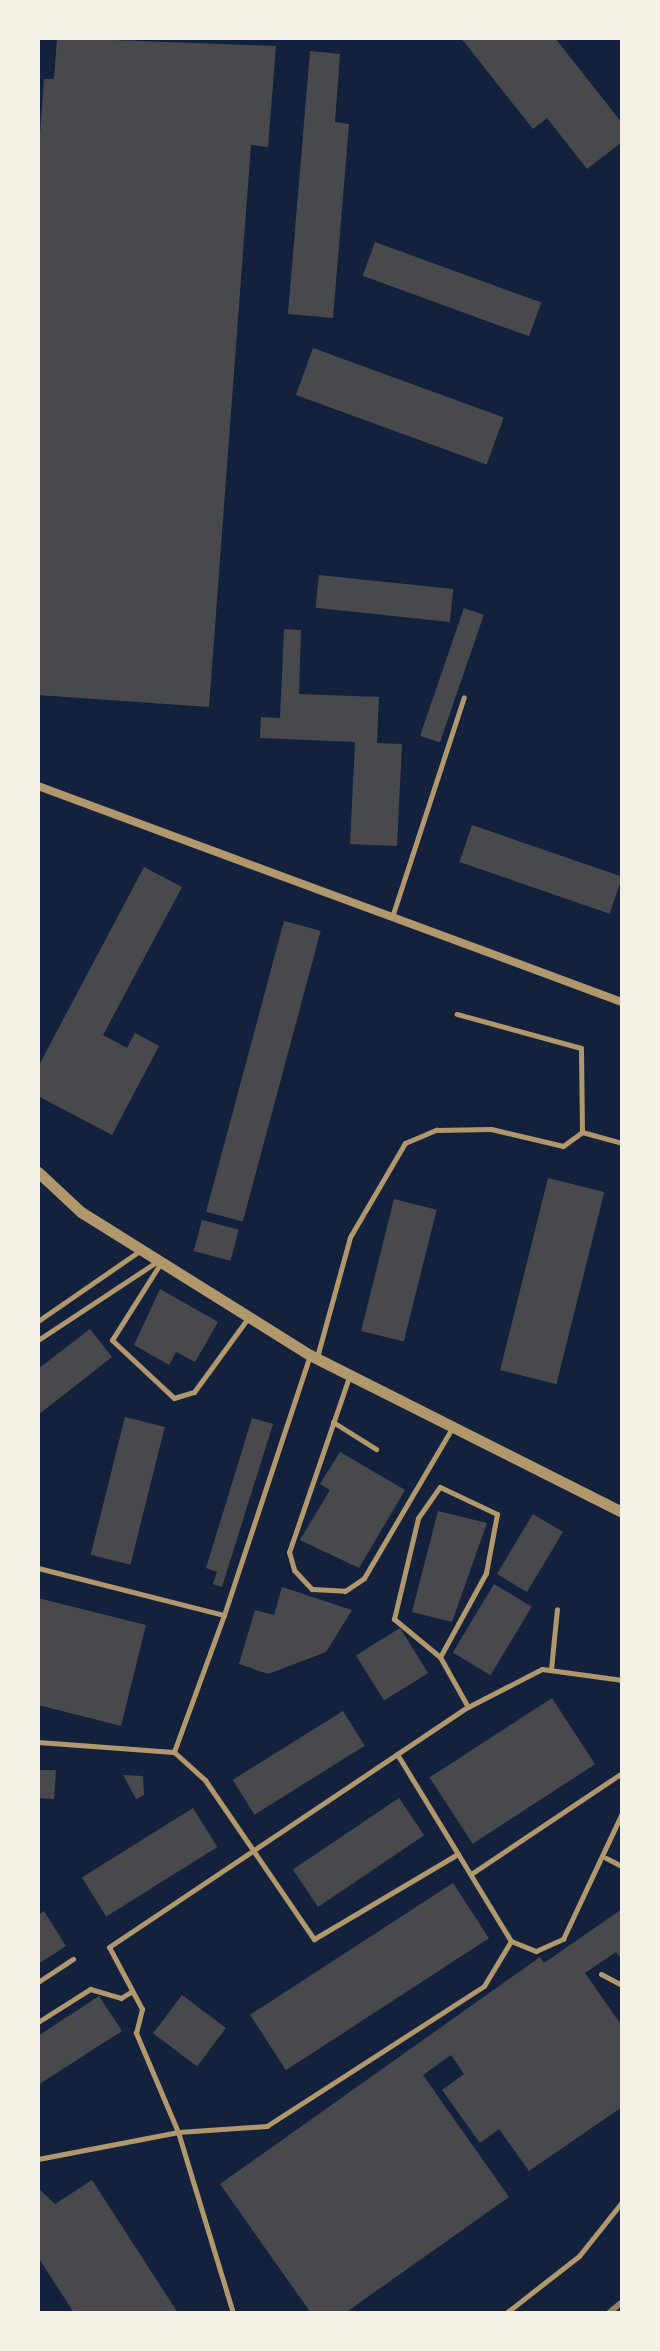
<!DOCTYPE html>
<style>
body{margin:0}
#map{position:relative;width:660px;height:2351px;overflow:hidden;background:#14213d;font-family:"PT Sans",sans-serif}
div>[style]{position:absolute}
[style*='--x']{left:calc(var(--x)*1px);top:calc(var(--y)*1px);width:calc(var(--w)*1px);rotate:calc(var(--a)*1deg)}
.building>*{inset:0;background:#48494c;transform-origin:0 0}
.service>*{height:5px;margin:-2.5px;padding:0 2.5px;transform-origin:2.5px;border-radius:2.5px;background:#b1986c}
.minor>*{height:8px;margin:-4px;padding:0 4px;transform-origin:4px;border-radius:4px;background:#b1986c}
.tertiary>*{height:11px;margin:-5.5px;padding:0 5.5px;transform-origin:5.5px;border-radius:5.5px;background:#b1986c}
.rail>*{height:6px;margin:-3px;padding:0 3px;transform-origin:3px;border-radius:3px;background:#918062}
span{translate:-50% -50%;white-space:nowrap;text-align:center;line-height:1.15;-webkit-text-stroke:7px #f6f1e7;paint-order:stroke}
.frame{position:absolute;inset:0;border:40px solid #f6f1e7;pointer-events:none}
</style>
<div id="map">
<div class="building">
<i style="clip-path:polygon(57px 38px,276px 46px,268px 147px,251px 145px,209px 707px,38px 695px,38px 160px,44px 79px,54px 79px)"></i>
<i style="clip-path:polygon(461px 38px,555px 38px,622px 123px,622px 142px,587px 169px,547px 118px,533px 129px)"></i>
<i style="clip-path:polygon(310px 51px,340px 54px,335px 122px,349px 124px,333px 318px,288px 314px)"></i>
<i style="left:375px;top:242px;width:177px;height:36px;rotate:20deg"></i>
<i style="left:313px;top:348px;width:203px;height:50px;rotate:20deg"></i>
<i style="left:319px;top:575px;width:135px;height:33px;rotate:6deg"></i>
<i style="left:464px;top:608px;width:21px;height:135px;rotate:19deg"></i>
<i style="clip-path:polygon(284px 629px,301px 630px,299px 694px,379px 697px,377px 743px,402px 744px,397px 846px,350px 844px,355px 742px,260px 738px,261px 717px,280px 718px)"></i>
<i style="left:472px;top:825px;width:159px;height:39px;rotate:19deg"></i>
<i style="clip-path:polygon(144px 867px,182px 887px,103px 1035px,127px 1048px,135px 1033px,159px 1046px,112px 1135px,38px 1096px,38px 1067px)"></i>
<i style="left:284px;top:921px;width:38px;height:301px;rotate:15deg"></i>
<i style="left:548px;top:1178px;width:58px;height:198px;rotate:14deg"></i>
<i style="left:394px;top:1199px;width:44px;height:136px;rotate:14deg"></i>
<i style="left:202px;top:1220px;width:38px;height:32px;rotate:15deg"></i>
<i style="clip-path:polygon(160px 1289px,218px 1322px,195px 1362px,176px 1352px,169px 1365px,134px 1345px)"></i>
<i style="clip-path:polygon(90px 1329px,112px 1357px,38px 1415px,38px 1369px)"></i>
<i style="left:125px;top:1417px;width:41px;height:142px;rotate:14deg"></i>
<i style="clip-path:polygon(252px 1418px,273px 1424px,222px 1587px,213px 1584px,217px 1572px,206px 1568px)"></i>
<i style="clip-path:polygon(340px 1452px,405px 1490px,359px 1568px,300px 1540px,330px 1490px,320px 1484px)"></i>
<i style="clip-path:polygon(438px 1511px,487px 1523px,452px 1622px,412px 1612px)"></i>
<i style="left:533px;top:1514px;width:35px;height:70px;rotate:31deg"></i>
<i style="left:494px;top:1584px;width:44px;height:80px;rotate:31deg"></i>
<i style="clip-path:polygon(282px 1587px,352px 1610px,326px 1652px,268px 1674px,239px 1664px,255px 1610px,274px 1615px)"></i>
<i style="clip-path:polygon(38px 1598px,146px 1625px,121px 1726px,38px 1705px)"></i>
<i style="left:400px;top:1628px;width:53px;height:52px;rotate:58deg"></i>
<i style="left:552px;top:1698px;width:79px;height:146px;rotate:57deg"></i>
<i style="left:343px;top:1711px;width:41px;height:130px;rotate:58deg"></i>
<i style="clip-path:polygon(38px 1770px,56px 1770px,54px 1799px,38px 1798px)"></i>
<i style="clip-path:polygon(123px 1775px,143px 1776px,144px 1795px,136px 1799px)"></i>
<i style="left:399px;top:1798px;width:45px;height:128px;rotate:56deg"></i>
<i style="left:193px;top:1808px;width:46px;height:131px;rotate:58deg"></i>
<i style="left:453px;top:1883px;width:66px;height:242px;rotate:57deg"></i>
<i style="clip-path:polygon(622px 1909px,622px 1960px,616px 1952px,585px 1973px,622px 2026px,622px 2107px,529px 2171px,499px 2129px,480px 2143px,442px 2090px,464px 2074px,451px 2055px,423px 2075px,509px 2197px,345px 2313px,311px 2313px,220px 2184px,540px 1957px,544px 1963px)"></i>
<i style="clip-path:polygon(44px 1911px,66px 1946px,38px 1964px,38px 1915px)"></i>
<i style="left:182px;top:1995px;width:55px;height:48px;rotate:37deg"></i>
<i style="clip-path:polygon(99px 1996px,122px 2031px,38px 2085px,38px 2036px)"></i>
<i style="clip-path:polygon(92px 2180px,178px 2313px,74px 2313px,38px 2257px,38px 2188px,55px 2204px)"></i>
</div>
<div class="service">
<i style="--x:392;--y:917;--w:231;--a:-71.9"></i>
<i style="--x:582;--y:1132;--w:41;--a:15.4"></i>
<i style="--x:160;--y:1264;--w:90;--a:122.3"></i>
<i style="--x:112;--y:1340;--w:85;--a:43.1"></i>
<i style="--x:174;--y:1398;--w:21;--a:-17"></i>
<i style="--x:194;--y:1392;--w:92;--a:-53.9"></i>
<i style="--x:38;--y:1321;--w:125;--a:-34.6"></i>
<i style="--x:38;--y:1340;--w:144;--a:-33.4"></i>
<i style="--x:317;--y:1357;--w:124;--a:-74.6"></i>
<i style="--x:350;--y:1237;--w:109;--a:-59.7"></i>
<i style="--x:405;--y:1143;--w:34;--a:-23"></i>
<i style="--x:436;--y:1130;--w:55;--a:-1"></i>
<i style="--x:491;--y:1129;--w:74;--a:13.3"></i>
<i style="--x:563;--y:1146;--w:24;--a:-36"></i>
<i style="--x:582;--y:1132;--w:84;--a:-90.7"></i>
<i style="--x:581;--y:1048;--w:129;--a:-164.7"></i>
<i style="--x:349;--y:1377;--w:185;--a:108.9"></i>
<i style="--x:289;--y:1552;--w:19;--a:74"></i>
<i style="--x:294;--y:1570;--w:26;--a:47"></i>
<i style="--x:312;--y:1589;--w:33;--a:3"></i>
<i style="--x:345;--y:1591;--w:23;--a:-34"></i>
<i style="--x:364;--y:1578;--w:172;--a:-59.6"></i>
<i style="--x:333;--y:1422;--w:51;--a:32.1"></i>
<i style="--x:38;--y:1568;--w:192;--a:14.2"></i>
<i style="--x:224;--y:1615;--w:146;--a:110.1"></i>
<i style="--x:224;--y:1615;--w:274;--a:-71.7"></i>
<i style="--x:551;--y:1669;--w:60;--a:-84.3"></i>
<i style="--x:468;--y:1707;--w:83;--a:-27.2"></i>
<i style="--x:542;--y:1669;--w:81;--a:7.8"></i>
<i style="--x:38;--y:1742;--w:136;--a:4.2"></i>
<i style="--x:174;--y:1752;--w:42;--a:42.1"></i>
<i style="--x:205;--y:1780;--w:193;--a:55.6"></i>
<i style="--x:314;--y:1939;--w:167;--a:-30.6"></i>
<i style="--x:458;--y:1854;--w:102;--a:58.7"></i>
<i style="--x:511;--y:1941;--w:52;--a:121"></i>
<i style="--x:484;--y:1986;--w:258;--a:147.2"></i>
<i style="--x:267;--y:2126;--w:89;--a:176.1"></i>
<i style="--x:178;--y:2132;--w:189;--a:73.1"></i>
<i style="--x:397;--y:1754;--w:117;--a:58.6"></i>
<i style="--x:606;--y:1858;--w:18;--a:27"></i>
<i style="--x:471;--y:1874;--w:182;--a:-33.8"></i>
<i style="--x:511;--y:1941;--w:27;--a:22"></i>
<i style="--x:536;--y:1951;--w:30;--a:-24"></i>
<i style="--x:563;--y:1939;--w:139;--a:-64.9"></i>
<i style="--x:601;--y:1974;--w:24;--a:28"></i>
<i style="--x:38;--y:1982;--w:42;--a:-33.3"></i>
<i style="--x:38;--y:2022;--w:62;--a:-32.4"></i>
<i style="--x:90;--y:1989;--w:32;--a:16"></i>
<i style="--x:121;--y:1998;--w:13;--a:-32"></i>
<i style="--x:38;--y:2159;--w:143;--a:-10.9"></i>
<i style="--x:178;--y:2132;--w:108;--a:-113"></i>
<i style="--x:136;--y:2033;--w:25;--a:-76"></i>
<i style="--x:142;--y:2009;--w:70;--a:-118"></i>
<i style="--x:109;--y:1947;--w:432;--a:-33.8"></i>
<i style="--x:468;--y:1707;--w:57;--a:-119.2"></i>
<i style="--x:440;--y:1657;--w:60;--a:-140.4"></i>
<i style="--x:394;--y:1619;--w:104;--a:-76.6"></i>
<i style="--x:418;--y:1518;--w:38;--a:-55"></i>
<i style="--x:440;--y:1487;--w:63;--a:25.3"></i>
<i style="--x:497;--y:1514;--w:60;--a:100.6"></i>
<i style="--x:486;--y:1573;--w:96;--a:118.7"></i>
<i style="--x:506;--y:2313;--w:93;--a:-38"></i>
<i style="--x:579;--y:2256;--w:69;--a:-51.5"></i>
</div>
<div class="minor">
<i style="--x:38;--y:786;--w:623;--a:20.3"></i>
</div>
<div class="tertiary">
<i style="--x:38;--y:1172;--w:59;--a:42.9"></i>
<i style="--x:81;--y:1212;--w:270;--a:32"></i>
<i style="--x:310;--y:1355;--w:349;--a:26.7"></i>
</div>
<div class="rail">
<i style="--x:609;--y:2313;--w:17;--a:-40"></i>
</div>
<div class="frame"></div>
</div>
